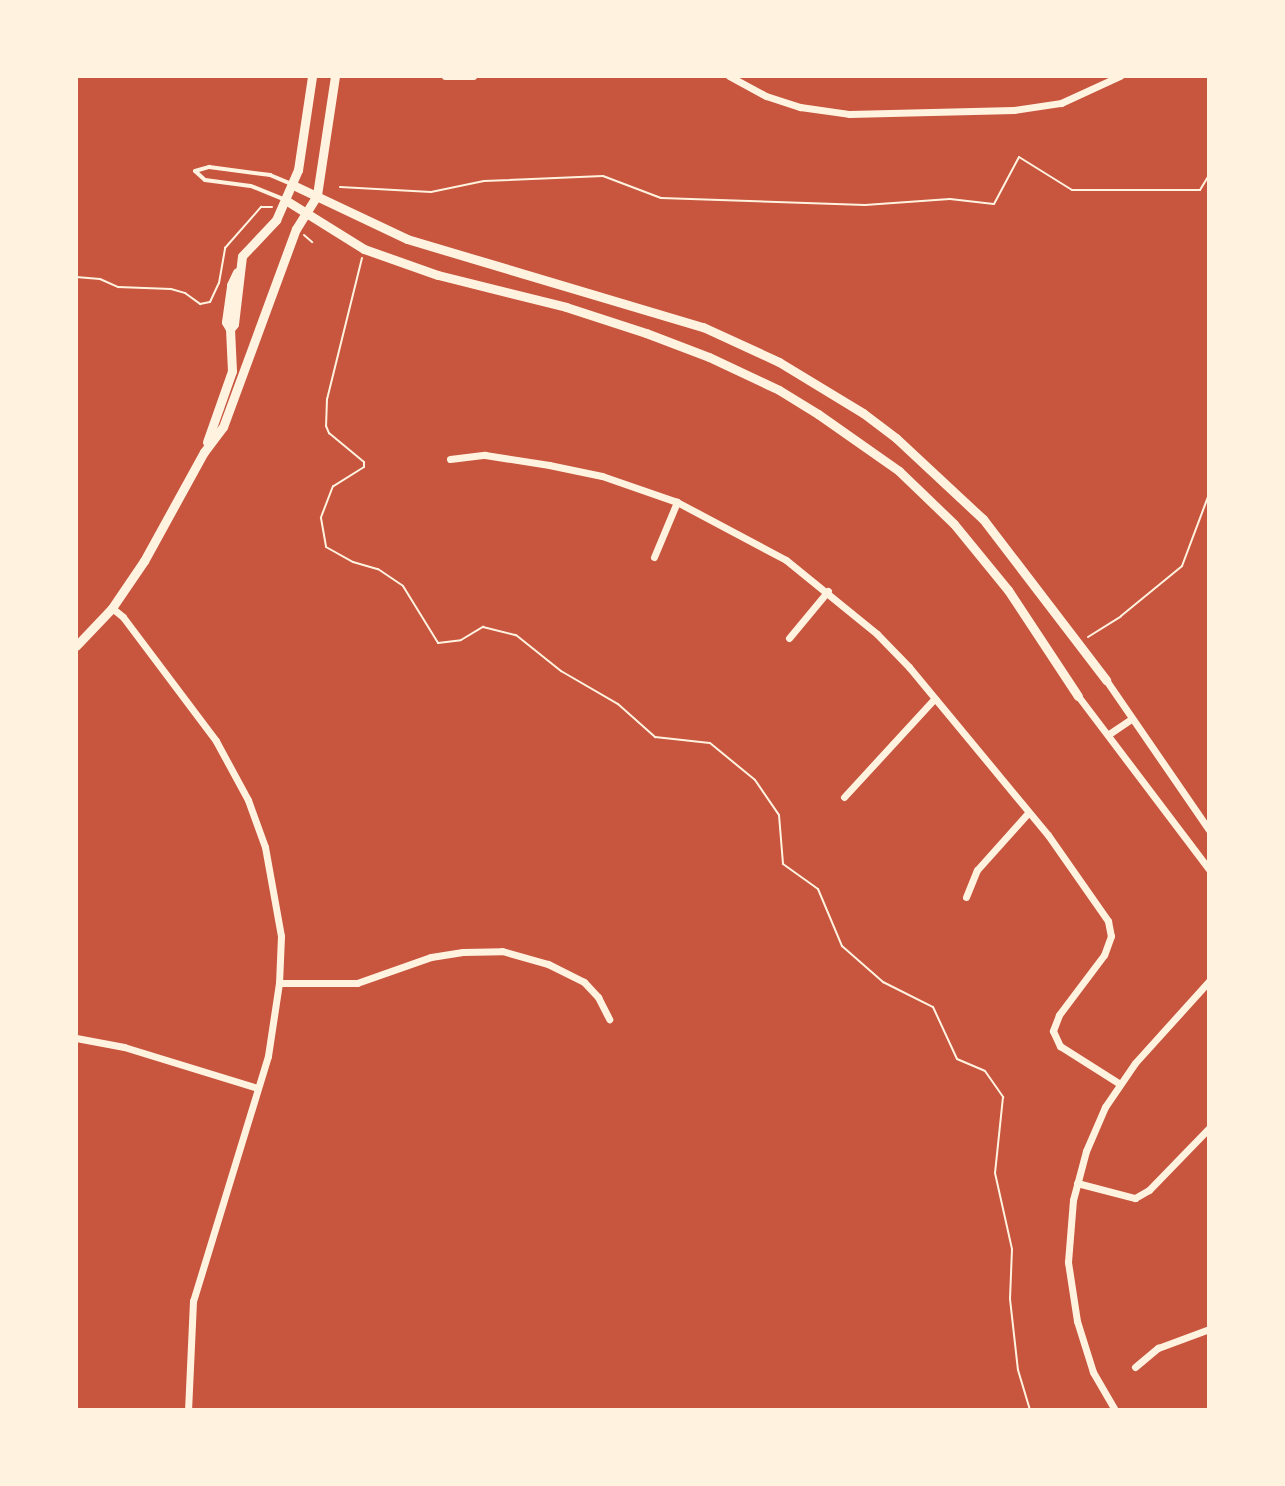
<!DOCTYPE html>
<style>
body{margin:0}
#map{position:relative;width:1285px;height:1486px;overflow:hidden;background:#c8553d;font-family:"Asap Condensed",sans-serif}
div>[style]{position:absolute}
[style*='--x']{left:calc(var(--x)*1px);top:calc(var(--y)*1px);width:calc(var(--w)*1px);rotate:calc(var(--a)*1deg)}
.path>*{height:2px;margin:-1px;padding:0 1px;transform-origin:1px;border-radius:1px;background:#fff3e0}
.service>*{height:4px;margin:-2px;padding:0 2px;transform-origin:2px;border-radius:2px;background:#fff3e0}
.minor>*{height:7px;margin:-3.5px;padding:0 3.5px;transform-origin:3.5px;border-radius:3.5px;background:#fff3e0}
.tertiary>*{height:9px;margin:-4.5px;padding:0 4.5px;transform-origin:4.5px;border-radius:4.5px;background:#fff3e0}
span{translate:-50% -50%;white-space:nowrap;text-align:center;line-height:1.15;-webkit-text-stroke:8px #fff3e0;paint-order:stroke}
.frame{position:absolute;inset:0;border:78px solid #fff3e0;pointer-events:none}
</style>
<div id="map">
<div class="path">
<i style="--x:340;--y:187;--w:91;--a:3.1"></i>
<i style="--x:431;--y:192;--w:54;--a:-11.7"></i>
<i style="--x:484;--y:181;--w:119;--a:-2.4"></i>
<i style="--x:603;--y:176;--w:62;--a:20.8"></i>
<i style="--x:661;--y:198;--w:204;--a:2"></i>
<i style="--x:865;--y:205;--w:85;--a:-4"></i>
<i style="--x:950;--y:199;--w:44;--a:6.5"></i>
<i style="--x:994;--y:204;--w:53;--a:-62"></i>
<i style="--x:1019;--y:157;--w:62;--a:31.9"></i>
<i style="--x:1072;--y:190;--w:128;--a:0"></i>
<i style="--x:1200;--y:190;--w:17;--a:-59"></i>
<i style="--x:304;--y:235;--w:11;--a:41"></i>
<i style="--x:362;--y:258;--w:145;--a:103.9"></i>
<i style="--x:327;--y:399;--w:27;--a:92"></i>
<i style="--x:326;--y:426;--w:8;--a:67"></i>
<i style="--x:329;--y:433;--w:45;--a:39.6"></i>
<i style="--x:364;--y:462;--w:5;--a:90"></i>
<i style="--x:364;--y:467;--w:36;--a:148"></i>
<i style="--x:333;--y:486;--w:34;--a:111"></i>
<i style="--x:321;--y:518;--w:29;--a:80"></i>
<i style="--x:326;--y:547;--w:31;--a:29"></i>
<i style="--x:353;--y:562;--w:26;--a:16"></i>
<i style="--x:378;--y:569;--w:30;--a:34"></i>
<i style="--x:403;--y:586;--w:67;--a:58.4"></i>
<i style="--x:438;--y:643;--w:23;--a:-7"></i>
<i style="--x:461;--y:640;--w:26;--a:-31"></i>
<i style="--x:483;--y:627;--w:34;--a:14"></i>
<i style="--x:516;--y:635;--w:58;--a:38.7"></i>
<i style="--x:561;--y:671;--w:66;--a:30.1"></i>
<i style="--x:618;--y:704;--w:50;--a:41.7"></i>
<i style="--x:655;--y:737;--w:55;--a:6.2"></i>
<i style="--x:710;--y:743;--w:58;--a:39.4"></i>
<i style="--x:755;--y:780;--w:42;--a:55.6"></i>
<i style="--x:779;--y:815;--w:49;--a:85.3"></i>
<i style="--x:783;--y:864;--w:43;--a:35.5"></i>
<i style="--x:818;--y:889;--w:62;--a:67.2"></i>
<i style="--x:842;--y:946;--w:55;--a:41.3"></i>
<i style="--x:883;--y:982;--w:56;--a:26.6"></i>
<i style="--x:933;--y:1007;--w:57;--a:65.2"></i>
<i style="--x:957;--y:1059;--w:30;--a:23"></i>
<i style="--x:985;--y:1071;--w:32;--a:55"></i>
<i style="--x:1003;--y:1097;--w:76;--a:96"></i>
<i style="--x:995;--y:1173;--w:78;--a:77.4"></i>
<i style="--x:1012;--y:1249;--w:50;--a:92.3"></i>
<i style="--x:1010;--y:1299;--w:71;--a:83.6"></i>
<i style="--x:1018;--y:1370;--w:42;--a:73.3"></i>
<i style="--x:76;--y:277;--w:24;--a:5"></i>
<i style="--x:100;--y:279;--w:20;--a:24"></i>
<i style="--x:118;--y:287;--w:53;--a:2.2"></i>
<i style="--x:171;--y:289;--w:15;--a:16"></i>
<i style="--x:185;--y:293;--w:19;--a:36"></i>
<i style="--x:200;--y:304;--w:10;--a:-11"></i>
<i style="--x:210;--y:302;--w:21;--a:-65"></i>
<i style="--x:219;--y:283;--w:36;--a:-80"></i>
<i style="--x:225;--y:248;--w:55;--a:-48.7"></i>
<i style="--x:261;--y:207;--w:11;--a:0"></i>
<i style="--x:1088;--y:637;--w:39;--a:-32"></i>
<i style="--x:1121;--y:616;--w:79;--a:-39.3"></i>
<i style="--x:1182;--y:566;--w:77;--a:-69.4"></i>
</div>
<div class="service">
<i style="--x:195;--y:171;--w:15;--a:-16"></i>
<i style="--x:209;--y:167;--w:62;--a:7.5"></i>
<i style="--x:270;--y:175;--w:21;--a:23"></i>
<i style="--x:195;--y:171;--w:13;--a:42"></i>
<i style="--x:205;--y:180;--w:46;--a:7.4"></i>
<i style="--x:251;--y:186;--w:35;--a:22"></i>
</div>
<div class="minor">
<i style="--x:445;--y:76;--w:28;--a:0"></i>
<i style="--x:729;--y:76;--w:42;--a:28.4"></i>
<i style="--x:766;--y:96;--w:36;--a:18"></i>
<i style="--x:800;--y:107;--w:49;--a:8.1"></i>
<i style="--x:849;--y:114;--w:165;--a:-1.4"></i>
<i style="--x:1014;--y:110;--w:48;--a:-8.5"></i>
<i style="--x:1061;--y:103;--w:65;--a:-24.6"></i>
<i style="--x:450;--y:459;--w:35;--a:-7"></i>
<i style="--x:485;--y:455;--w:65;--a:8.9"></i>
<i style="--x:549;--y:465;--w:54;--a:11.7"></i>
<i style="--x:602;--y:476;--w:79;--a:19.1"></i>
<i style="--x:677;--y:502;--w:123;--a:28"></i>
<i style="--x:786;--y:560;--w:117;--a:39.1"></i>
<i style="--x:877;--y:634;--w:46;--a:45.9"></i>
<i style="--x:909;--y:667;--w:218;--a:50.4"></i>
<i style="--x:1048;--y:835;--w:105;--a:55.1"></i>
<i style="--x:1108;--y:921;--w:15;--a:79"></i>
<i style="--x:1111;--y:936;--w:20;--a:110"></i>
<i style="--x:1104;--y:955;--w:75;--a:126.9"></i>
<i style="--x:1059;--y:1015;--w:17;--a:111"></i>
<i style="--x:1053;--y:1031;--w:17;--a:65"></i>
<i style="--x:1060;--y:1046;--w:71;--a:32.3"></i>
<i style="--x:654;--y:557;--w:60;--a:-67.3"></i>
<i style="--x:112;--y:608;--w:14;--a:39"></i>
<i style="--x:123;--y:617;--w:155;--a:53.1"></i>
<i style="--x:216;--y:741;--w:67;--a:61.5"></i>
<i style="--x:248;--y:800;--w:50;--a:70.1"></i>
<i style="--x:265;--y:847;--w:90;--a:79.8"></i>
<i style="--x:281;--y:936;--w:47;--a:92.4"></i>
<i style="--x:279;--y:983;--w:74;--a:98.6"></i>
<i style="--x:268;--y:1056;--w:256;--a:107"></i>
<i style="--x:193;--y:1301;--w:109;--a:92.6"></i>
<i style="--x:789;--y:638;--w:61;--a:-50.3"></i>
<i style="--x:1106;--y:680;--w:182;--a:55.5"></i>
<i style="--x:1078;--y:696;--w:217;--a:52.9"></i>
<i style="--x:1109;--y:734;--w:27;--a:-34"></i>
<i style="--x:844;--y:797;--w:134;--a:-47.4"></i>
<i style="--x:966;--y:897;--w:29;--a:-68"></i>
<i style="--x:977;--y:870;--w:76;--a:-48.2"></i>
<i style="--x:279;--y:983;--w:78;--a:0"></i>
<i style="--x:357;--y:983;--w:78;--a:-19.4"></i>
<i style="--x:431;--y:957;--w:32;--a:-9"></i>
<i style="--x:463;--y:952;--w:39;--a:-1"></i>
<i style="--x:502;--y:951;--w:48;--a:15.8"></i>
<i style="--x:548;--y:964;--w:40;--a:26.6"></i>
<i style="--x:584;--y:982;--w:21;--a:47"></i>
<i style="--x:598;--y:997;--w:25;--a:63"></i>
<i style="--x:76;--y:1038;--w:49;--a:10.6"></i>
<i style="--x:124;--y:1047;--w:139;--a:17.1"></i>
<i style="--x:1077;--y:1183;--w:60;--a:14.5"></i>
<i style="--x:1135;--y:1198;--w:16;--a:-30"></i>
<i style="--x:1149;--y:1190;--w:86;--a:-45.9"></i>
<i style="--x:1135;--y:1367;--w:30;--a:-40"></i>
<i style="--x:1158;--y:1348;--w:54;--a:-20.4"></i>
<i style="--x:1115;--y:1410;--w:44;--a:-120.1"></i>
<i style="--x:1093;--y:1372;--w:53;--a:-107.4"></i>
<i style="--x:1077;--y:1321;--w:60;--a:-98.7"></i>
<i style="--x:1068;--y:1262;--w:62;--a:-85.4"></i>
<i style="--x:1073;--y:1200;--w:51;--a:-75.1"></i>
<i style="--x:1086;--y:1151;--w:48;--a:-66.6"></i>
<i style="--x:1105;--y:1107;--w:53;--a:-55.7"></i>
<i style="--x:1135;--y:1063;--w:110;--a:-47.9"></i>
</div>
<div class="tertiary">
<i style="--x:293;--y:185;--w:126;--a:25.3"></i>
<i style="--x:407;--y:239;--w:309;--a:16.6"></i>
<i style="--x:703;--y:327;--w:84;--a:24.7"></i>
<i style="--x:779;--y:362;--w:98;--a:31.3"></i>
<i style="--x:863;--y:413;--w:41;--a:37.1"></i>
<i style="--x:896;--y:438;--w:119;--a:43"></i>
<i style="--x:983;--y:519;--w:203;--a:52.6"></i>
<i style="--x:287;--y:201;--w:91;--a:31.9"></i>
<i style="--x:364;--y:249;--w:78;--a:19.4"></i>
<i style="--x:438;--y:275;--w:132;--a:14"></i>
<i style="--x:566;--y:307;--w:84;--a:18"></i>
<i style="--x:646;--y:333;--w:67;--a:20.9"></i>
<i style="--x:709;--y:357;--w:77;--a:25.2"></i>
<i style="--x:779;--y:390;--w:46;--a:31.6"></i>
<i style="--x:818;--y:414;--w:99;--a:35.1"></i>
<i style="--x:899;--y:471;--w:76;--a:43.9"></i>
<i style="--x:954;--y:524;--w:85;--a:50.7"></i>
<i style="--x:1008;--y:590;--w:127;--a:56.6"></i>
<i style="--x:230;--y:329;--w:6;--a:-51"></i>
<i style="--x:234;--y:324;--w:68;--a:-83.3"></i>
<i style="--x:242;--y:256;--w:50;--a:-46.6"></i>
<i style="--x:276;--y:220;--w:55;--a:-66.3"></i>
<i style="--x:298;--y:170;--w:95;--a:-81.5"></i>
<i style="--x:207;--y:442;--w:75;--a:-70.6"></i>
<i style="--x:232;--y:371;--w:42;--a:-92.7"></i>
<i style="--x:230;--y:329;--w:8;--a:-120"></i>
<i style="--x:226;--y:322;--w:37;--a:-82"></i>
<i style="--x:231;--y:285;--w:14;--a:-65"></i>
<i style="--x:76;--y:646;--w:52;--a:-46.5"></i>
<i style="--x:112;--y:608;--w:57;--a:-55.8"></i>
<i style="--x:144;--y:561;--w:124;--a:-61.2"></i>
<i style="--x:204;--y:452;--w:31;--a:-53"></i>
<i style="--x:223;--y:427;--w:211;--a:-69.8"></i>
<i style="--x:296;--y:229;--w:40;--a:-58"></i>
<i style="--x:317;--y:195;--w:120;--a:-81.4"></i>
</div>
<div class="frame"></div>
</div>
